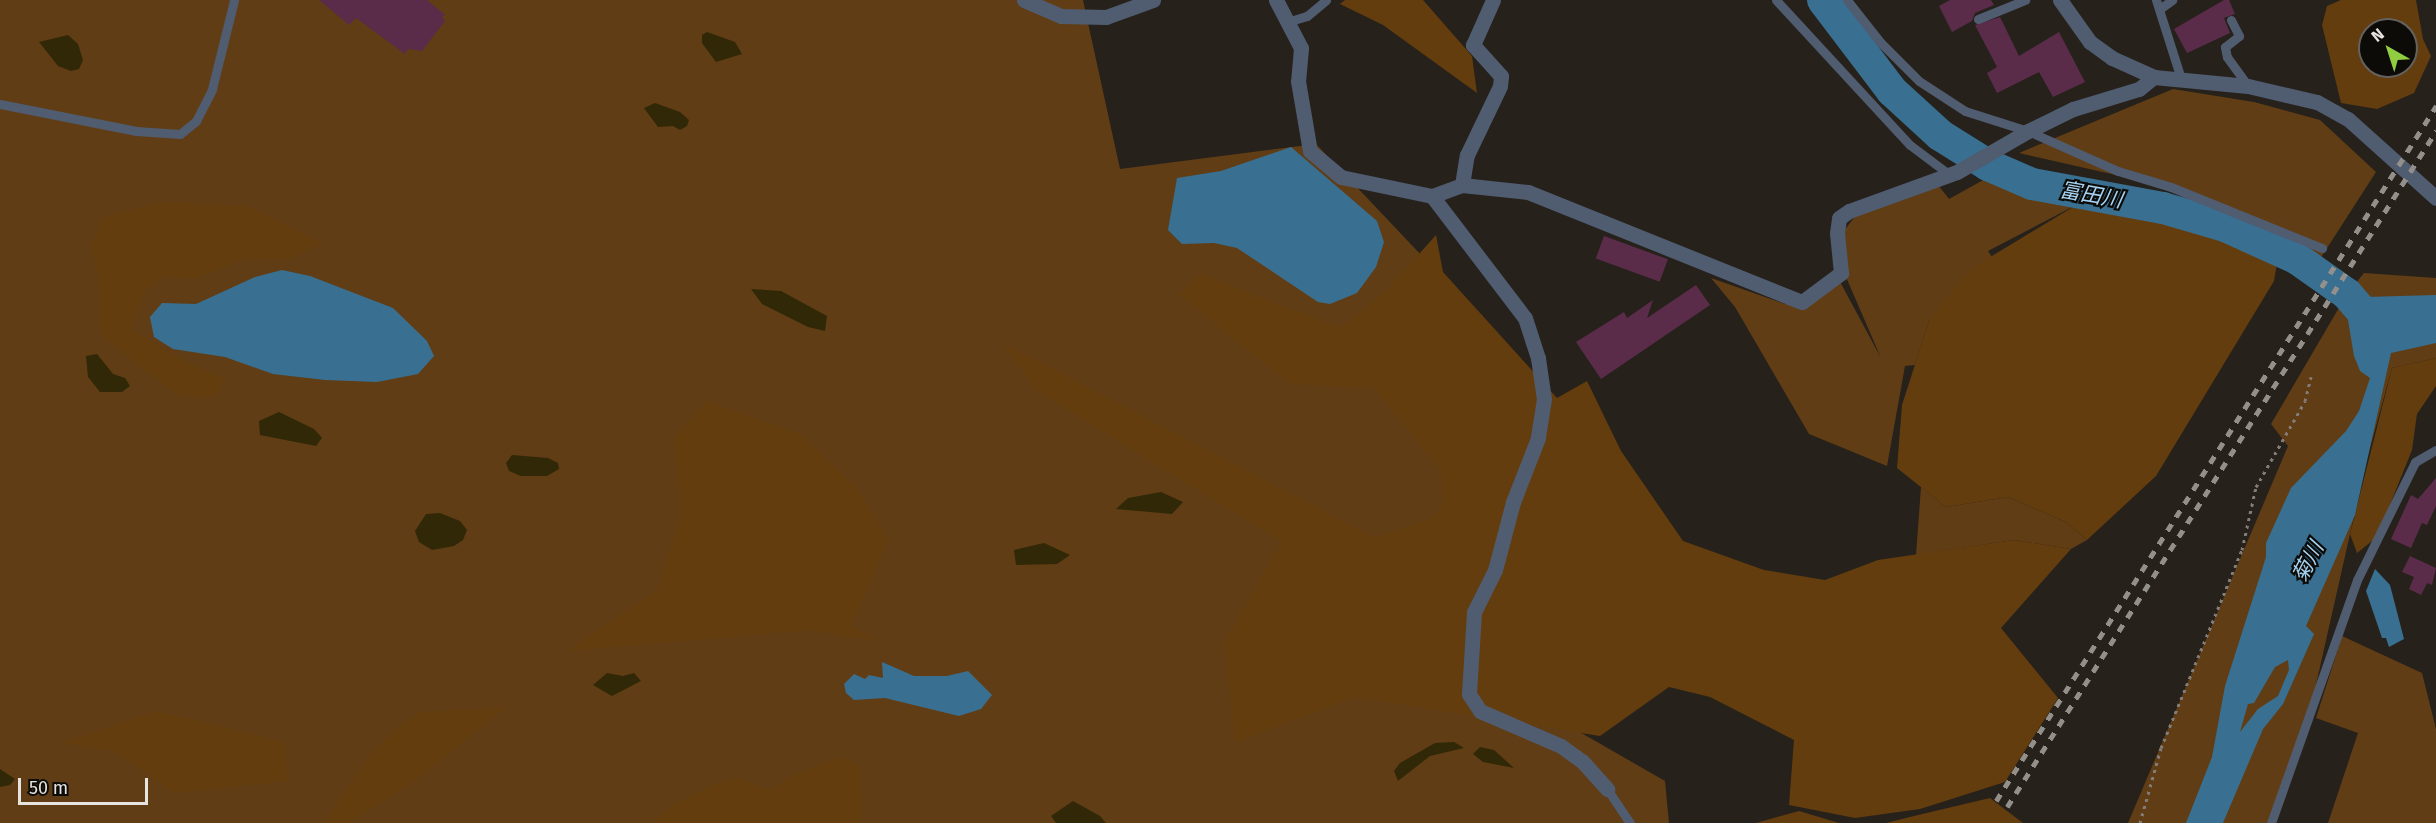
<!DOCTYPE html>
<meta charset="utf-8">
<style>
body{margin:0}
#map{position:relative;width:2436px;height:823px;overflow:hidden;background:#26211b;font-family:"Fira Sans","Noto Sans JP",sans-serif}
div>[style]{position:absolute}
[style*='--x']{left:calc(var(--x)*1px);top:calc(var(--y)*1px);width:calc(var(--w)*1px);rotate:calc(var(--a)*1deg)}
.green>*{inset:0;background:#603d15}
.forest>*{inset:0;background:#633d0e}
.sand>*{inset:0;background:#312807}
.water>*{inset:0;background:#397092}
.river>*{height:32px;margin:-16px;padding:0 16px;transform-origin:16px;border-radius:16px;background:#397092}
.building>*{inset:0;background:#5b2c4a;transform-origin:0 0}
.path>*{height:3px;margin-top:-1.5px;transform-origin:0;background:repeating-linear-gradient(90deg,#827d78 0 3px,transparent 0 7.5px)}
.service>*{height:9px;margin:-4.5px;padding:0 4.5px;transform-origin:4.5px;border-radius:4.5px;background:#505c70}
.minor>*{height:15px;margin:-7.5px;padding:0 7.5px;transform-origin:7.5px;border-radius:7.5px;background:#505c70}
.tertiary>*{height:15px;margin:-7.5px;padding:0 7.5px;transform-origin:7.5px;border-radius:7.5px;background:#505c70}
.rail>*{height:4.5px;margin-top:-2.25px;transform-origin:0;background:repeating-linear-gradient(90deg,#938f8a 0 8px,transparent 0 16px)}
span{translate:-50% -50%;white-space:nowrap;text-align:center;line-height:1.15;-webkit-text-stroke:4.5px #0d0b08;paint-order:stroke}
.water-label{font-size:21px;color:#a5d3f3;font-style:italic}
.north{position:absolute;left:2358px;top:18px;width:60px;height:60px;box-sizing:border-box;background:#0d0b08;border:2px solid #64615e;border-radius:50%;rotate:321deg;font-size:16px;font-weight:700;line-height:24px;text-align:center;color:#e7e3df}
.north::after{content:'';display:block;margin:auto;width:21px;height:27px;background:#90cd40;clip-path:polygon(50% 0,100% 100%,50% 72%,0 100%)}
.scale{position:absolute;left:18px;top:778px;width:130px;height:27px;box-sizing:border-box;border:3px solid #e7e3df;border-top:0;padding-left:8px;font-size:18px;line-height:21px;white-space:nowrap;color:#e7e3df;-webkit-text-stroke:4px #0d0b08;paint-order:stroke}
</style>
<div id="map">
<div class="green">
<i style="clip-path:polygon(0 0,1083px 0,1120px 169px,1316px 144px,1566px 408px,1517px 696px,1665px 781px,1669px 823px,0 823px)"></i>
<i style="clip-path:polygon(2173px 89px,2254px 102px,2320px 120px,2376px 172px,2320px 259px,2268px 224px,2182px 190px,2019px 153px)"></i>
<i style="clip-path:polygon(1985px 179px,2078px 204px,1988px 251px,1994px 260px,1929px 321px,1915px 365px,1905px 366px,1887px 466px,1809px 434px,1735px 307px,1711px 278px,1785px 304px,1821px 292px,1838px 278px,1881px 358px,1846px 277px,1837px 240px,1856px 215px,1938px 185px,1949px 199px)"></i>
<i style="clip-path:polygon(2364px 273px,2436px 278px,2436px 358px,2392px 368px,2367px 459px,2308px 720px,2275px 823px,2128px 823px,2288px 446px,2271px 424px,2347px 294px)"></i>
<i style="clip-path:polygon(1921px 487px,1946px 507px,2008px 497px,2066px 522px,2087px 540px,2071px 549px,2014px 540px,1916px 555px)"></i>
<i style="clip-path:polygon(2342px 636px,2422px 673px,2436px 729px,2436px 823px,2328px 823px,2358px 733px,2316px 718px)"></i>
</div>
<div class="forest">
<i style="clip-path:polygon(1345px 0,1423px 0,1472px 56px,1477px 93px,1383px 25px,1340px 4px)"></i>
<i style="clip-path:polygon(evenodd,2341px 0,2416px 0,2423px 39px,2431px 56px,2414px 93px,2377px 109px,2341px 103px,2322px 25px,2327px 6px,2341px 0,2370px 30px,2406px 30px,2406px 66px,2370px 66px,2370px 30px)"></i>
<i style="clip-path:polygon(2118px 201px,2178px 221px,2225px 226px,2278px 258px,2274px 281px,2156px 476px,2087px 540px,2066px 522px,2008px 497px,1946px 507px,1897px 468px,1902px 405px,1929px 321px,1972px 268px,2078px 204px)"></i>
<i style="clip-path:polygon(163px 202px,247px 206px,323px 243px,290px 259px,244px 259px,194px 279px,163px 276px,143px 293px,130px 329px,188px 363px,225px 379px,215px 397px,179px 396px,101px 335px,99px 278px,91px 245px,104px 217px)"></i>
<i style="clip-path:polygon(1436px 235px,1443px 272px,1557px 398px,1587px 381px,1621px 451px,1683px 541px,1764px 570px,1825px 580px,1878px 560px,2014px 540px,2071px 549px,2001px 628px,2058px 698px,2005px 782px,1920px 809px,1855px 818px,1789px 805px,1794px 740px,1710px 697px,1669px 687px,1600px 736px,1355px 697px,1235px 742px,1225px 642px,1282px 542px,1036px 390px,1003px 343px,1375px 538px,1429px 519px,1443px 505px,1441px 471px,1374px 388px,1290px 384px,1179px 294px,1200px 274px,1340px 328px,1387px 290px)"></i>
<i style="clip-path:polygon(2436px 358px,2436px 386px,2417px 414px,2412px 450px,2377px 537px,2357px 553px,2350px 534px,2392px 368px)"></i>
<i style="clip-path:polygon(707px 401px,802px 435px,856px 488px,888px 540px,851px 625px,877px 641px,809px 630px,567px 651px,658px 589px,682px 513px,674px 438px)"></i>
<i style="clip-path:polygon(505px 708px,416px 780px,349px 823px,324px 823px,377px 746px,419px 712px)"></i>
<i style="clip-path:polygon(156px 711px,284px 742px,288px 781px,174px 793px,115px 751px,61px 743px)"></i>
<i style="clip-path:polygon(839px 757px,860px 765px,861px 823px,653px 823px,670px 807px,712px 785px,738px 778px,770px 790px,792px 776px)"></i>
<i style="clip-path:polygon(1990px 798px,2023px 823px,1886px 823px,1918px 815px)"></i>
<i style="clip-path:polygon(1799px 811px,1839px 823px,1756px 823px,1788px 814px)"></i>
</div>
<div class="sand">
<i style="clip-path:polygon(707px 32px,735px 42px,742px 54px,716px 62px,702px 43px,702px 35px)"></i>
<i style="clip-path:polygon(68px 35px,78px 44px,83px 60px,79px 69px,71px 71px,58px 66px,39px 42px)"></i>
<i style="clip-path:polygon(655px 103px,680px 112px,689px 120px,687px 126px,680px 130px,673px 126px,658px 127px,644px 108px)"></i>
<i style="clip-path:polygon(751px 289px,781px 291px,827px 316px,825px 331px,808px 327px,762px 304px)"></i>
<i style="clip-path:polygon(97px 354px,113px 374px,125px 378px,130px 386px,122px 392px,100px 392px,88px 377px,86px 356px)"></i>
<i style="clip-path:polygon(279px 412px,314px 429px,322px 438px,316px 446px,260px 435px,259px 421px)"></i>
<i style="clip-path:polygon(512px 455px,548px 458px,558px 463px,559px 469px,547px 476px,521px 476px,509px 471px,506px 463px)"></i>
<i style="clip-path:polygon(1161px 492px,1183px 502px,1172px 514px,1116px 509px,1128px 498px)"></i>
<i style="clip-path:polygon(440px 513px,460px 521px,467px 530px,463px 540px,454px 546px,432px 550px,419px 542px,415px 531px,426px 514px)"></i>
<i style="clip-path:polygon(1044px 543px,1070px 555px,1057px 564px,1016px 565px,1014px 550px)"></i>
<i style="clip-path:polygon(607px 673px,623px 676px,634px 673px,641px 681px,612px 696px,593px 685px)"></i>
<i style="clip-path:polygon(1454px 742px,1464px 748px,1430px 756px,1398px 781px,1394px 771px,1400px 763px,1435px 743px)"></i>
<i style="clip-path:polygon(1480px 747px,1494px 750px,1514px 768px,1483px 762px,1473px 754px)"></i>
<i style="clip-path:polygon(0 769px,15px 779px,10px 785px,0 787px)"></i>
<i style="clip-path:polygon(1073px 801px,1100px 816px,1106px 823px,1056px 823px,1051px 816px)"></i>
</div>
<div class="water">
<i style="clip-path:polygon(1291px 147px,1377px 221px,1384px 242px,1376px 267px,1357px 293px,1330px 304px,1318px 302px,1237px 248px,1214px 243px,1182px 244px,1168px 230px,1177px 178px,1221px 171px)"></i>
<i style="clip-path:polygon(282px 270px,310px 276px,393px 308px,427px 341px,434px 356px,418px 374px,377px 382px,325px 380px,273px 374px,225px 357px,173px 349px,154px 337px,150px 317px,162px 303px,196px 304px,255px 277px)"></i>
<i style="clip-path:polygon(evenodd,2436px 295px,2436px 343px,2391px 353px,2355px 515px,2306px 626px,2314px 634px,2283px 704px,2263px 729px,2223px 823px,2186px 823px,2212px 757px,2225px 686px,2266px 557px,2266px 543px,2291px 488px,2346px 431px,2359px 411px,2370px 378px,2360px 371px,2354px 356px,2348px 320px,2365px 297px,2436px 295px,2288px 660px,2289px 670px,2278px 696px,2258px 709px,2240px 732px,2248px 704px,2254px 703px,2275px 667px,2288px 660px)"></i>
<i style="clip-path:polygon(2375px 569px,2390px 585px,2404px 639px,2389px 647px,2386px 638px,2382px 638px,2366px 591px)"></i>
<i style="clip-path:polygon(882px 662px,914px 676px,947px 676px,968px 671px,992px 695px,981px 709px,959px 716px,885px 698px,854px 700px,846px 693px,844px 684px,854px 674px,865px 679px,869px 675px,883px 678px)"></i>
</div>
<div class="river">
<i style="--x:1823;--y:0;--w:114;--a:52.8"></i>
<i style="--x:1892;--y:91;--w:65;--a:42.5"></i>
<i style="--x:1940;--y:135;--w:57;--a:32"></i>
<i style="--x:1988;--y:165;--w:48;--a:23.4"></i>
<i style="--x:2032;--y:184;--w:133;--a:10.4"></i>
<i style="--x:2163;--y:208;--w:65;--a:16.2"></i>
<i style="--x:2225;--y:226;--w:78;--a:24.3"></i>
<i style="--x:2296;--y:258;--w:62;--a:35.2"></i>
<i style="--x:2347;--y:294;--w:57;--a:49.3"></i>
</div>
<div class="building">
<i style="clip-path:polygon(319px 0,427px 0,445px 15px,442px 17px,445px 21px,422px 51px,408px 49px,405px 54px,356px 18px,349px 25px)"></i>
<i style="clip-path:polygon(1950px 0,1991px 0,1994px 5px,1975px 13px,1972px 21px,1952px 32px,1939px 6px)"></i>
<i style="clip-path:polygon(2224px 0,2229px 0,2235px 14px,2224px 18px,2230px 33px,2187px 53px,2174px 29px)"></i>
<i style="clip-path:polygon(2000px 17px,2019px 56px,2059px 32px,2085px 82px,2053px 97px,2039px 72px,1997px 93px,1987px 73px,1997px 67px,1975px 25px)"></i>
<i style="left:1604px;top:236px;width:68px;height:24px;rotate:20deg"></i>
<i style="clip-path:polygon(1696px 285px,1710px 305px,1601px 379px,1576px 342px,1624px 312px,1627px 318px,1653px 300px,1647px 318px)"></i>
<i style="clip-path:polygon(2436px 478px,2436px 506px,2427px 525px,2422px 523px,2411px 548px,2391px 539px,2411px 495px,2418px 499px)"></i>
<i style="clip-path:polygon(2410px 556px,2436px 568px,2432px 585px,2427px 583px,2421px 595px,2409px 589px,2414px 577px,2402px 572px)"></i>
</div>
<div class="path">
<i style="--x:2140;--y:823;--w:78;--a:-74.4"></i>
<i style="--x:2161;--y:748;--w:214;--a:-67.8"></i>
<i style="--x:2242;--y:550;--w:65;--a:-77.5"></i>
<i style="--x:2256;--y:487;--w:99;--a:-60.3"></i>
<i style="--x:2305;--y:401;--w:25;--a:-76"></i>
</div>
<div class="service">
<i style="--x:1776;--y:0;--w:197;--a:47.3"></i>
<i style="--x:1910;--y:145;--w:50;--a:36.9"></i>
<i style="--x:1847;--y:0;--w:53;--a:51.8"></i>
<i style="--x:1880;--y:42;--w:55;--a:45"></i>
<i style="--x:1919;--y:81;--w:55;--a:33.1"></i>
<i style="--x:1965;--y:111;--w:66;--a:17.6"></i>
<i style="--x:2028;--y:131;--w:98;--a:24"></i>
<i style="--x:2118;--y:171;--w:55;--a:16.8"></i>
<i style="--x:2171;--y:187;--w:163;--a:22"></i>
<i style="--x:2156;--y:0;--w:86;--a:72.4"></i>
<i style="--x:2161;--y:8;--w:14;--a:-36"></i>
<i style="--x:1978;--y:19;--w:51;--a:-22"></i>
<i style="--x:2231;--y:20;--w:18;--a:63"></i>
<i style="--x:2239;--y:36;--w:18;--a:142"></i>
<i style="--x:2225;--y:47;--w:10;--a:79"></i>
<i style="--x:2227;--y:57;--w:36;--a:54"></i>
<i style="--x:1287;--y:22;--w:21;--a:-17"></i>
<i style="--x:1307;--y:16;--w:25;--a:-40"></i>
<i style="--x:0;--y:104;--w:139;--a:11.2"></i>
<i style="--x:136;--y:131;--w:44;--a:3.9"></i>
<i style="--x:180;--y:134;--w:21;--a:-39"></i>
<i style="--x:196;--y:121;--w:36;--a:-63"></i>
<i style="--x:212;--y:89;--w:92;--a:-76.1"></i>
<i style="--x:1607;--y:789;--w:41;--a:55.9"></i>
<i style="--x:2271;--y:823;--w:258;--a:-70.5"></i>
<i style="--x:2357;--y:580;--w:131;--a:-63.8"></i>
<i style="--x:2415;--y:462;--w:24;--a:-30"></i>
</div>
<div class="minor">
<i style="--x:1276;--y:0;--w:54;--a:62.5"></i>
<i style="--x:1301;--y:48;--w:33;--a:95"></i>
<i style="--x:1298;--y:81;--w:71;--a:80.3"></i>
<i style="--x:1310;--y:151;--w:40;--a:40"></i>
<i style="--x:1341;--y:177;--w:93;--a:11.8"></i>
<i style="--x:1432;--y:196;--w:32;--a:-20"></i>
<i style="--x:1462;--y:185;--w:66;--a:6.1"></i>
<i style="--x:1528;--y:192;--w:295;--a:21.9"></i>
<i style="--x:1802;--y:302;--w:49;--a:-36.6"></i>
<i style="--x:1841;--y:273;--w:40;--a:-95.7"></i>
<i style="--x:1837;--y:233;--w:15;--a:-82"></i>
<i style="--x:1839;--y:218;--w:12;--a:-35"></i>
<i style="--x:1849;--y:211;--w:115;--a:-19.9"></i>
<i style="--x:1957;--y:172;--w:82;--a:-30"></i>
<i style="--x:2028;--y:131;--w:50;--a:-26.1"></i>
<i style="--x:2073;--y:109;--w:69;--a:-16.9"></i>
<i style="--x:2139;--y:89;--w:19;--a:-39"></i>
<i style="--x:1462;--y:185;--w:30;--a:-81"></i>
<i style="--x:1467;--y:155;--w:76;--a:-64.4"></i>
<i style="--x:1500;--y:86;--w:10;--a:-84"></i>
<i style="--x:1501;--y:76;--w:42;--a:-132.1"></i>
<i style="--x:1473;--y:45;--w:49;--a:-66"></i>
<i style="--x:1432;--y:196;--w:153;--a:52.7"></i>
<i style="--x:1525;--y:318;--w:42;--a:72"></i>
<i style="--x:1538;--y:358;--w:41;--a:81.7"></i>
<i style="--x:1544;--y:399;--w:39;--a:99"></i>
<i style="--x:1538;--y:438;--w:69;--a:111.3"></i>
<i style="--x:1513;--y:502;--w:70;--a:104.8"></i>
<i style="--x:1495;--y:570;--w:47;--a:116.6"></i>
<i style="--x:1474;--y:612;--w:82;--a:93.5"></i>
<i style="--x:1469;--y:694;--w:20;--a:57"></i>
<i style="--x:1480;--y:711;--w:88;--a:23.4"></i>
<i style="--x:1561;--y:746;--w:26;--a:36"></i>
<i style="--x:1582;--y:761;--w:38;--a:48"></i>
</div>
<div class="tertiary">
<i style="--x:1024;--y:0;--w:40;--a:23.4"></i>
<i style="--x:1061;--y:16;--w:45;--a:1.3"></i>
<i style="--x:1106;--y:17;--w:50;--a:-19.9"></i>
<i style="--x:2060;--y:0;--w:52;--a:54.5"></i>
<i style="--x:2090;--y:42;--w:27;--a:36"></i>
<i style="--x:2112;--y:58;--w:46;--a:24.3"></i>
<i style="--x:2154;--y:77;--w:94;--a:5.5"></i>
<i style="--x:2248;--y:86;--w:71;--a:13.1"></i>
<i style="--x:2317;--y:102;--w:35;--a:29"></i>
<i style="--x:2348;--y:119;--w:118;--a:41.9"></i>
</div>
<div class="rail">
<i style="--x:1996;--y:801;--w:823;--a:-57.66"></i>
<i style="--x:2007;--y:807;--w:801;--a:-57.6"></i>
</div>
<div class="water-label">
<span style="left:2091px;top:195px;rotate:10deg">富田川</span>
<span style="left:2308px;top:562px;rotate:-62deg">菊川</span>
</div>
<div class="north">N</div>
<div class="scale">50 m</div>
</div>
